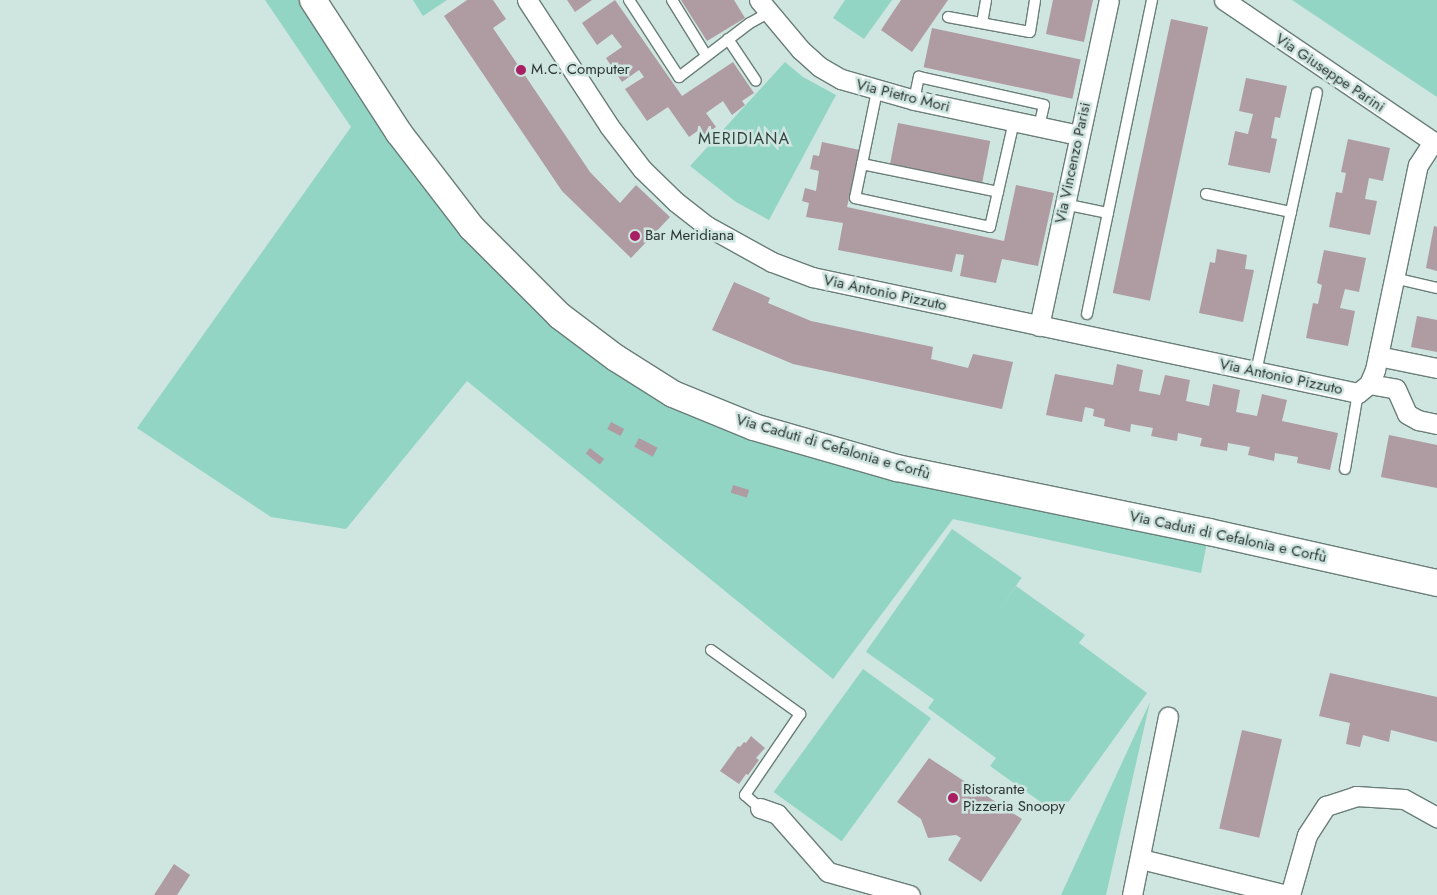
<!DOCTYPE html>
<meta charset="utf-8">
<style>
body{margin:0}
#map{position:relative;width:1437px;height:895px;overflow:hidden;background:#cfe5df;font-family:Jost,sans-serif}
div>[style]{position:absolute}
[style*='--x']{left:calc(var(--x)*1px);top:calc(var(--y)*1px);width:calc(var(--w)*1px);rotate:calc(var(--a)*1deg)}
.green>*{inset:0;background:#92d5c4;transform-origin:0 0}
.building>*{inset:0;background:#af9ba2;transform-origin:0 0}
.roads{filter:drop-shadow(1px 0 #6a7e78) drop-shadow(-1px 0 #6a7e78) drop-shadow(0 1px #6a7e78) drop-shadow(0 -1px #6a7e78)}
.lane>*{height:10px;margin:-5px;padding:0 5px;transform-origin:5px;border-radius:5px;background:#fff}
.street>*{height:19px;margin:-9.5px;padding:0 9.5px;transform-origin:9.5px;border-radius:9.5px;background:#fff}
.secondary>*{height:26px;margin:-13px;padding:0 13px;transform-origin:13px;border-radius:13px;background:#fff}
.dots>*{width:14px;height:14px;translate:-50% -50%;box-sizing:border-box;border:2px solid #cfe5df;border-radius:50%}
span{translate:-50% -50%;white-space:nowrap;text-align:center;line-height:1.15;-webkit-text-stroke:5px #cfe5df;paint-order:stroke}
.poi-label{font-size:15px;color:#2d3633}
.left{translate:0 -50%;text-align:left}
.street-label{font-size:15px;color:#2d3633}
.neighbourhood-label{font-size:16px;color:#32443f;letter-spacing:1px}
</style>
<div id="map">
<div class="green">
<i style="clip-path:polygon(265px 0,313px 0,399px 133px,560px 316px,758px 429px,1209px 532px,1201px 573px,953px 519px,833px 679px,467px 381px,346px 529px,271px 517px,137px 428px,351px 127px)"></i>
<i style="clip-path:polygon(413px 0,447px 0,423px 16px)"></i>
<i style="clip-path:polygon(845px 0,892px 0,864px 39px,833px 18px)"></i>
<i style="clip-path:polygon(1292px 0,1437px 0,1437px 97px)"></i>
<i style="clip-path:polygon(785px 62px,803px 77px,836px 95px,769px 220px,736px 202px,690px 166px)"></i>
<i style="left:952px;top:529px;width:85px;height:150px;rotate:35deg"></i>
<i style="clip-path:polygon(1016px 586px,1085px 635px,1079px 643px,1147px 693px,1059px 815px,990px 766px,996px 758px,928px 708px)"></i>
<i style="left:863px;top:669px;width:84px;height:152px;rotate:36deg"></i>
<i style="clip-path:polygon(1150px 702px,1106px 895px,1061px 895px)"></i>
</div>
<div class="building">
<i style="clip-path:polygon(467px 0,493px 0,506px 19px,493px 28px,590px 172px,620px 203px,636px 185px,670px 217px,631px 258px,562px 191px,444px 16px)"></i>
<i style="clip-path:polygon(567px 0,592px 0,575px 12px)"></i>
<i style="clip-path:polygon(615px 0,682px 96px,733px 62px,754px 93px,742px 101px,745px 105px,732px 115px,723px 101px,706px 113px,716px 127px,703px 136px,699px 130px,689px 137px,668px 107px,647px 121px,625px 89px,644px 77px,639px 70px,622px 82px,606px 58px,622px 47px,612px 34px,597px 45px,582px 23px)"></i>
<i style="clip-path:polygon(681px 0,734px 0,745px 18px,707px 41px)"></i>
<i style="clip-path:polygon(901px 0,948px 0,912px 52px,881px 30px)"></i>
<i style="clip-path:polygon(1053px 0,1093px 0,1084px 42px,1046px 34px)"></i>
<i style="left:1171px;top:19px;width:38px;height:280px;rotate:12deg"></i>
<i style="left:932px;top:28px;width:152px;height:40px;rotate:12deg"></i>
<i style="clip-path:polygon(1246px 78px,1287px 86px,1280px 118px,1275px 117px,1271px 138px,1277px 139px,1270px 173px,1228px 165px,1235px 131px,1248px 134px,1253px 114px,1239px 111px)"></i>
<i style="left:898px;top:123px;width:94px;height:43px;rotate:11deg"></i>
<i style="clip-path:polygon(1348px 139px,1390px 148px,1383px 181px,1369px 178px,1365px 199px,1377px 201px,1370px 235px,1329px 227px,1336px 192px,1342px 193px,1346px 173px,1341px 172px)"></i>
<i style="clip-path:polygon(822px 142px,860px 150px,847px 207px,1004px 241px,1016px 185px,1054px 193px,1038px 266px,1002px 259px,996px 283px,960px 276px,964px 255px,956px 254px,952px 272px,838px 250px,843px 223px,806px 217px,809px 203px,802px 201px,805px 188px,816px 191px,819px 171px,810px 169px,813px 155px,819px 156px)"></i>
<i style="clip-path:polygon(1434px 226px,1437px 227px,1437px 271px,1426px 268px)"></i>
<i style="clip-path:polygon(1217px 249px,1247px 255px,1245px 269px,1254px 270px,1243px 322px,1199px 313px,1210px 262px,1215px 263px)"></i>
<i style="clip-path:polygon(1324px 250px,1366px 258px,1359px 292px,1345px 289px,1340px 308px,1355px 311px,1348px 346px,1306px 338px,1313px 303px,1318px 304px,1322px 285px,1317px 283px)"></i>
<i style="clip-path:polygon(734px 282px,770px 298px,768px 303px,811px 321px,933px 347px,931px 359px,968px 368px,973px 354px,1013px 362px,1002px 409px,793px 364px,712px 330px)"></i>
<i style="clip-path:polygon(1417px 316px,1437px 320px,1437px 352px,1411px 347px)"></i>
<i style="clip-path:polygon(1117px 364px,1143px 370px,1139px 391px,1160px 395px,1165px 375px,1190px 380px,1186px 401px,1209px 406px,1213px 384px,1240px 390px,1236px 412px,1257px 416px,1262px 394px,1287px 400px,1282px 421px,1338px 433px,1330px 470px,1297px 463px,1298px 457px,1275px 453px,1274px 461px,1248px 455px,1250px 447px,1228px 443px,1227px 451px,1200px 446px,1202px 438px,1178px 433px,1177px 441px,1151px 436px,1153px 428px,1131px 424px,1130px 432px,1104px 426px,1105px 419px,1093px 416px,1094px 409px,1085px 407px,1082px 422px,1046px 415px,1055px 374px,1113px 385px)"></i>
<i style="left:611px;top:422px;width:15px;height:8px;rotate:28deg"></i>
<i style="clip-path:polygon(1389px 435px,1437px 445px,1437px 488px,1381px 477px)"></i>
<i style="left:639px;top:438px;width:21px;height:10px;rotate:28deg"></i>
<i style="left:590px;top:448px;width:18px;height:7px;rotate:38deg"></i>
<i style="left:733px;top:485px;width:17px;height:8px;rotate:17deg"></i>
<i style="clip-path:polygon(1330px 673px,1437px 697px,1437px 742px,1391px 730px,1389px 742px,1363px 735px,1360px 747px,1346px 744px,1350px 723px,1319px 716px)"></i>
<i style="left:1242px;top:730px;width:41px;height:101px;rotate:13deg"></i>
<i style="clip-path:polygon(751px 736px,765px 748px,756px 758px,759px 760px,748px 775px,746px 774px,739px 784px,720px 771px,738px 746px,740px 747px,744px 742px,746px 743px)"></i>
<i style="clip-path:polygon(929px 758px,1022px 819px,981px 882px,948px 860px,961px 838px,956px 835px,928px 838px,921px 819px,897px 802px)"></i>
<i style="clip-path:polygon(174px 864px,190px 875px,177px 895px,154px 895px)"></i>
</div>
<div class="roads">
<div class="lane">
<i style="--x:629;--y:0;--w:92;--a:57"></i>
<i style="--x:679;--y:77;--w:89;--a:-37.3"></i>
<i style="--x:750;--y:23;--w:21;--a:-29"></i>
<i style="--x:672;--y:0;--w:65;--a:58.3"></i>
<i style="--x:948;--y:17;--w:83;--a:10.4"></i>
<i style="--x:1030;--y:32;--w:32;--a:-81"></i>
<i style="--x:982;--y:23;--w:23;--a:-80"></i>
<i style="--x:728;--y:39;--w:50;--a:56.3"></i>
<i style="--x:877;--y:91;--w:109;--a:101.6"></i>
<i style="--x:855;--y:198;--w:138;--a:12.1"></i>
<i style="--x:990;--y:227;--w:109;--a:-77.2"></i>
<i style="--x:914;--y:100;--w:24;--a:-78"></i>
<i style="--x:919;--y:77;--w:128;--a:12.6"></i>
<i style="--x:1044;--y:105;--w:23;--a:103"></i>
<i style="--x:862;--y:164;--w:139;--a:11.6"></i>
<i style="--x:1206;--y:194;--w:87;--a:12"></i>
<i style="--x:1064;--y:204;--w:45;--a:11.6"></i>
<i style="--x:1394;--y:278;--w:44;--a:13.1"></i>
<i style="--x:1087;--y:314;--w:321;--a:-78.3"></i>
<i style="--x:1256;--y:372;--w:286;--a:-77.7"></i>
<i style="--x:1345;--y:469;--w:77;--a:-80.3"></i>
<i style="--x:711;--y:650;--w:110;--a:35.7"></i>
<i style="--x:800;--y:714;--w:98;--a:124.2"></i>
<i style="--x:745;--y:795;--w:20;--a:41"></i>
</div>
<div class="street">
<i style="--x:527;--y:0;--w:150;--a:56.9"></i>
<i style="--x:609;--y:126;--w:54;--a:52.5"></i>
<i style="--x:642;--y:169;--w:47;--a:44.1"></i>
<i style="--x:676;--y:202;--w:39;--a:38"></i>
<i style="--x:707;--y:226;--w:74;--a:29"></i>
<i style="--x:772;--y:262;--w:43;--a:20.6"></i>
<i style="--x:812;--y:277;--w:558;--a:11.99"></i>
<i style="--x:1358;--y:393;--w:14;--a:-39"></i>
<i style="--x:1369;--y:384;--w:15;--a:-67"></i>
<i style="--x:1375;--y:370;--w:209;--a:-78.2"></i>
<i style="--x:1418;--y:165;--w:27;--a:-57"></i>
<i style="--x:759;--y:0;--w:65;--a:50"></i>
<i style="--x:801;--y:50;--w:25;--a:42"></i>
<i style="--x:820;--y:67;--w:24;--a:30"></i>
<i style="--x:841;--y:79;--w:76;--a:16"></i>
<i style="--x:914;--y:100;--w:169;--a:12"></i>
<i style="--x:1224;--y:0;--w:257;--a:34.1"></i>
<i style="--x:1039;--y:326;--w:333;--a:-77.9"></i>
<i style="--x:1378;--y:356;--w:60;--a:11.5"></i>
<i style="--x:1369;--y:384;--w:27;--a:10"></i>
<i style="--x:1396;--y:389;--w:27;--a:66"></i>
<i style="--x:1407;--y:414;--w:13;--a:29"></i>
<i style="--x:1418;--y:420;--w:19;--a:12"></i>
<i style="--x:760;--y:808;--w:18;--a:19"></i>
<i style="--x:777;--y:814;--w:77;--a:48.7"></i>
<i style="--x:828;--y:872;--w:85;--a:15.7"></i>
<i style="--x:1141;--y:859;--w:149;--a:13.9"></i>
<i style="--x:1132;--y:895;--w:182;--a:-78.6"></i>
<i style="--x:1290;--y:895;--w:62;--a:-74.2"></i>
<i style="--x:1307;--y:835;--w:35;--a:-57"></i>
<i style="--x:1326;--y:806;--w:32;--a:-18"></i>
<i style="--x:1356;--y:796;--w:48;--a:3.6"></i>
<i style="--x:1404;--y:799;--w:38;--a:29"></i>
</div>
<div class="secondary">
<i style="--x:313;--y:0;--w:158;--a:57.1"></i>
<i style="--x:399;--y:133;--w:118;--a:52.5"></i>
<i style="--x:471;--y:227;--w:126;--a:45"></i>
<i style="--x:560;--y:316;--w:70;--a:36.9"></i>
<i style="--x:616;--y:358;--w:67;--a:32.3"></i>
<i style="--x:673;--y:394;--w:87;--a:22.2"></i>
<i style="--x:754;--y:427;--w:149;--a:16"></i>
<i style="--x:897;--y:468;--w:318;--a:11.6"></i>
<i style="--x:1209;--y:532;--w:234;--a:12.6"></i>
</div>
</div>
<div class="dots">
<i style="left:521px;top:70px;background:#a91f63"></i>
<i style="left:635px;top:236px;background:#a91f63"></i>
<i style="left:953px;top:798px;background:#a91f63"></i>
</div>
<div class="poi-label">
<span class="left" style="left:531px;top:70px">M.C. Computer</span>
<span class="left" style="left:645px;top:236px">Bar Meridiana</span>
<span class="left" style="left:963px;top:798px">Ristorante<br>Pizzeria Snoopy</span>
</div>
<div class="street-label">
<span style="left:1330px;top:73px;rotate:34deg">Via Giuseppe Parini</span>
<span style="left:903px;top:96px;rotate:14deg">Via Pietro Mori</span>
<span style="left:1073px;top:163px;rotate:-78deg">Via Vincenzo Parisi</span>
<span style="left:885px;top:293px;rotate:12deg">Via Antonio Pizzuto</span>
<span style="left:1281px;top:377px;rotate:12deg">Via Antonio Pizzuto</span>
<span style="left:833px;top:447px;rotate:16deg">Via Caduti di Cefalonia e Corfù</span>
<span style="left:1228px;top:537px;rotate:12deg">Via Caduti di Cefalonia e Corfù</span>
</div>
<div class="neighbourhood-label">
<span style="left:744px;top:139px">MERIDIANA</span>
</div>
</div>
